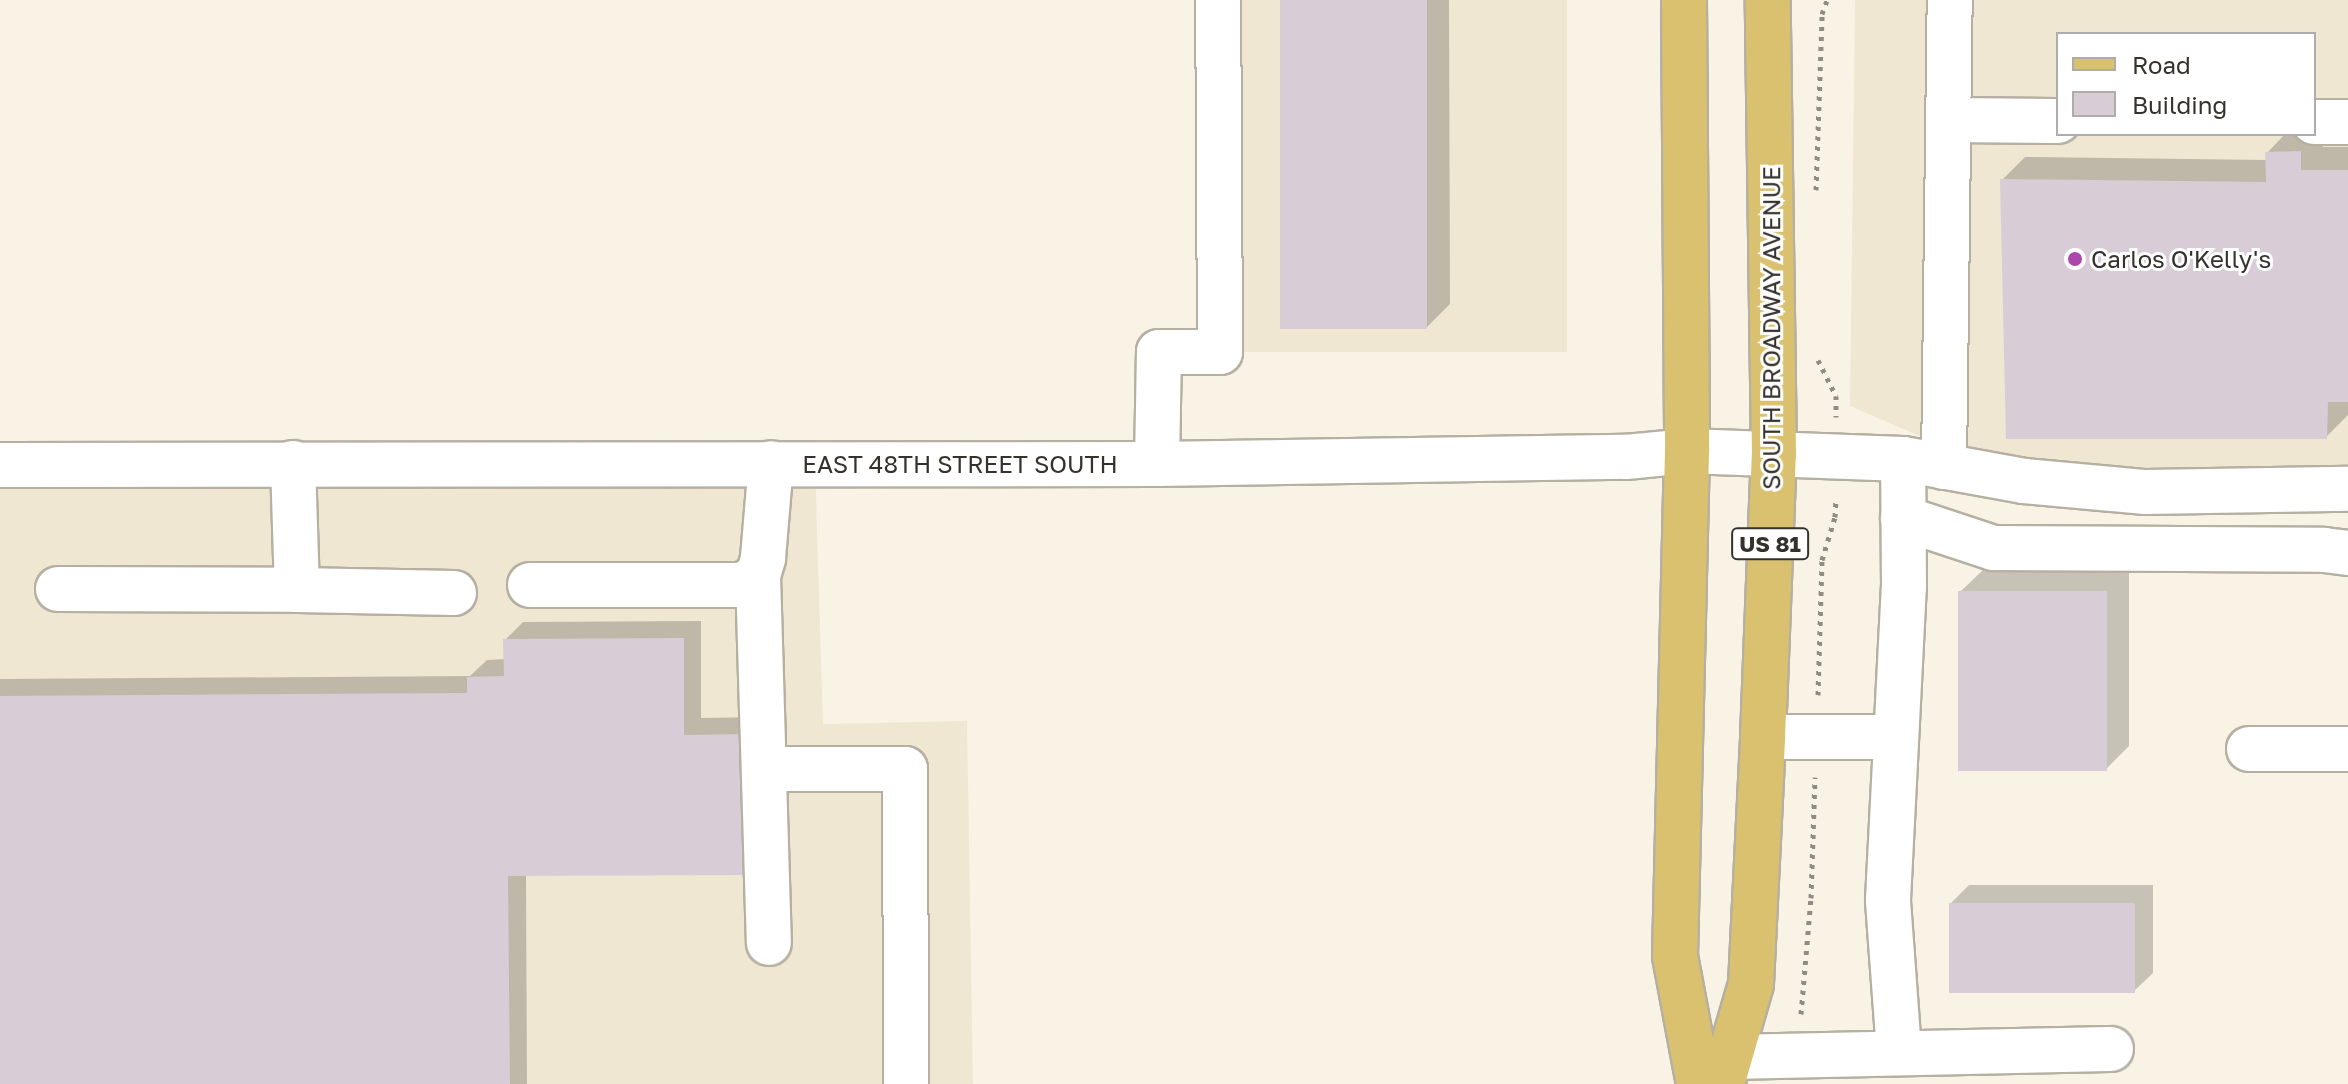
<!DOCTYPE html>
<style>
body{margin:0}
#map{position:relative;width:2348px;height:1084px;overflow:hidden;background:#f8f3e4;font-family:"Golos Text",sans-serif}
div>[style]{position:absolute}
[style*='--x']{left:calc(var(--x)*1px);top:calc(var(--y)*1px);width:calc(var(--w)*1px);rotate:calc(var(--a)*1deg)}
.built>*{inset:0;background:#efe7d2;transform-origin:0 0}
.shadow>*{inset:0;background:#0003}
.building>*{inset:0;background:#d8ccd7;transform-origin:0 0}
.path>*{height:5px;margin-top:-2.5px;transform-origin:0;background:repeating-linear-gradient(90deg,#908c82 0 4px,transparent 0 10px)}
.roads{filter:drop-shadow(2px 0 #b5b0a2) drop-shadow(-2px 0 #b5b0a2) drop-shadow(0 2px #b5b0a2) drop-shadow(0 -2px #b5b0a2)}
.minor>*{height:44px;margin:-22px;padding:0 22px;transform-origin:22px;border-radius:22px;background:#fff}
.major>*{height:44px;margin:-22px;padding:0 22px;transform-origin:22px;border-radius:22px;background:#d9c16f}
.dots>*{width:22px;height:22px;translate:-50% -50%;box-sizing:border-box;border:4px solid #fff;border-radius:50%}
span{translate:-50% -50%;white-space:nowrap;text-align:center;line-height:1.15;-webkit-text-stroke:6px #fff;paint-order:stroke}
.shield-label span{padding:2px 6px;background:#fff;border:2px solid;border-radius:6px;-webkit-text-stroke-width:0}
.shield-label{font-size:22px;color:#35322d;font-weight:700}
.poi-label{font-size:24px;color:#35322d}
.left{translate:0 -50%;text-align:left}
.street-label{font-size:24px;color:#35322d}
.legend{position:absolute;left:2056px;top:32px;width:260px;height:104px;box-sizing:border-box;background:#fff;border:2px solid #aeadab;margin:0;padding:10px 14px;list-style:none;font-size:24px;color:#35322d}
.legend li{display:flex;align-items:center;gap:16px;height:40px}
.legend b{width:40px;border:2px solid #aeadab}
</style>
<div id="map">
<div class="built">
<i style="left:1219px;top:0;width:348px;height:352px"></i>
<i style="clip-path:polygon(evenodd,1855px 0,2348px 0,2348px 480px,2024px 481px,1850px 406px,1855px 0,2058px 34px,2314px 34px,2314px 134px,2058px 134px,2058px 34px)"></i>
<i style="clip-path:polygon(815px 463px,823px 724px,967px 721px,973px 1084px,0 1084px,0 467px)"></i>
</div>
<div class="shadow">
<i style="clip-path:polygon(1282px 0,1449px 0,1450px 304px,1427px 327px)"></i>
<i style="clip-path:polygon(2323px 129px,2323px 147px,2348px 147px,2348px 415px,2326px 437px,2002px 180px,2025px 157px,2267px 160px,2267px 153px,2285px 134px,2314px 134px)"></i>
<i style="clip-path:polygon(1984px 569px,2129px 569px,2129px 746px,2106px 769px,1960px 592px)"></i>
<i style="clip-path:polygon(701px 621px,701px 718px,764px 717px,765px 854px,526px 874px,527px 1084px,0 1084px,0 679px,470px 676px,487px 660px,506px 659px,505px 640px,523px 622px)"></i>
<i style="clip-path:polygon(1969px 885px,2153px 885px,2153px 973px,2134px 991px,1951px 903px)"></i>
</div>
<div class="building">
<i style="left:1280px;top:0;width:147px;height:329px"></i>
<i style="clip-path:polygon(2301px 151px,2301px 170px,2348px 170px,2348px 402px,2328px 402px,2327px 439px,2006px 439px,2000px 179px,2266px 182px,2265px 152px)"></i>
<i style="left:1958px;top:591px;width:149px;height:180px"></i>
<i style="clip-path:polygon(684px 638px,684px 735px,747px 734px,748px 875px,508px 876px,510px 1084px,0 1084px,0 696px,467px 693px,467px 677px,504px 676px,503px 639px)"></i>
<i style="left:1949px;top:903px;width:186px;height:90px"></i>
</div>
<div class="path">
<i style="--x:1816;--y:190;--w:176;--a:-88"></i>
<i style="--x:1822;--y:14;--w:15;--a:-70"></i>
<i style="--x:1818;--y:360;--w:40;--a:63.4"></i>
<i style="--x:1836;--y:396;--w:21;--a:90"></i>
<i style="--x:1818;--y:695;--w:135;--a:-88.3"></i>
<i style="--x:1822;--y:560;--w:45;--a:-73.2"></i>
<i style="--x:1835;--y:517;--w:18;--a:-87"></i>
<i style="--x:1801;--y:1014;--w:116;--a:-85.1"></i>
<i style="--x:1811;--y:898;--w:121;--a:-88.1"></i>
</div>
<div class="roads">
<div class="minor">
<i style="--x:1948;--y:120;--w:110;--a:0.5"></i>
<i style="--x:2314;--y:122;--w:34;--a:0"></i>
<i style="--x:293;--y:463;--w:127;--a:88.2"></i>
<i style="--x:297;--y:590;--w:157;--a:1.1"></i>
<i style="--x:1157;--y:464;--w:112;--a:-89"></i>
<i style="--x:1159;--y:352;--w:61;--a:0"></i>
<i style="--x:1220;--y:352;--w:352;--a:-90.3"></i>
<i style="--x:0;--y:465;--w:1157;--a:-0.05"></i>
<i style="--x:1157;--y:464;--w:469;--a:-0.9"></i>
<i style="--x:1626;--y:457;--w:61;--a:-5.6"></i>
<i style="--x:1687;--y:451;--w:216;--a:2.1"></i>
<i style="--x:1903;--y:459;--w:123;--a:10.3"></i>
<i style="--x:2024;--y:481;--w:122;--a:5.2"></i>
<i style="--x:2146;--y:492;--w:202;--a:-0.9"></i>
<i style="--x:1944;--y:467;--w:467;--a:-89.3"></i>
<i style="--x:1903;--y:518;--w:95;--a:18.4"></i>
<i style="--x:1993;--y:548;--w:331;--a:0.3"></i>
<i style="--x:2324;--y:550;--w:24;--a:7"></i>
<i style="--x:758;--y:576;--w:367;--a:88.3"></i>
<i style="--x:530;--y:585;--w:212;--a:0"></i>
<i style="--x:742;--y:585;--w:18;--a:-29"></i>
<i style="--x:758;--y:576;--w:19;--a:-74"></i>
<i style="--x:763;--y:558;--w:95;--a:-85.2"></i>
<i style="--x:58;--y:589;--w:239;--a:0.2"></i>
<i style="--x:1763;--y:737;--w:133;--a:0"></i>
<i style="--x:2249;--y:749;--w:99;--a:0"></i>
<i style="--x:764;--y:769;--w:141;--a:0"></i>
<i style="--x:905;--y:769;--w:315;--a:89.8"></i>
<i style="--x:1899;--y:1051;--w:151;--a:-94.2"></i>
<i style="--x:1888;--y:900;--w:313;--a:-87.1"></i>
<i style="--x:1904;--y:587;--w:128;--a:-90.4"></i>
<i style="--x:1729;--y:1057;--w:382;--a:-1.2"></i>
</div>
<div class="major">
<i style="--x:1684;--y:0;--w:451;--a:89.6"></i>
<i style="--x:1687;--y:451;--w:505;--a:91.36"></i>
<i style="--x:1675;--y:956;--w:130;--a:79.4"></i>
<i style="--x:1722;--y:1084;--w:104;--a:-73.8"></i>
<i style="--x:1751;--y:984;--w:247;--a:-87.2"></i>
<i style="--x:1763;--y:737;--w:283;--a:-87.8"></i>
<i style="--x:1774;--y:454;--w:454;--a:-90.8"></i>
</div>
</div>
<div class="dots">
<i style="left:2075px;top:259px;background:#ab47ac"></i>
</div>
<div class="shield-label">
<span style="left:1770px;top:544px">US 81</span>
</div>
<div class="poi-label">
<span class="left" style="left:2091px;top:259px">Carlos O'Kelly's</span>
</div>
<div class="street-label">
<span style="left:1771px;top:328px;rotate:-90deg">SOUTH BROADWAY AVENUE</span>
<span style="left:960px;top:464px">EAST 48TH STREET SOUTH</span>
</div>
<ul class="legend">
<li><b style="height:10px;background:#d9c16f"></b>Road</li>
<li><b style="height:22px;background:#d8ccd7"></b>Building</li>
</ul>
</div>
